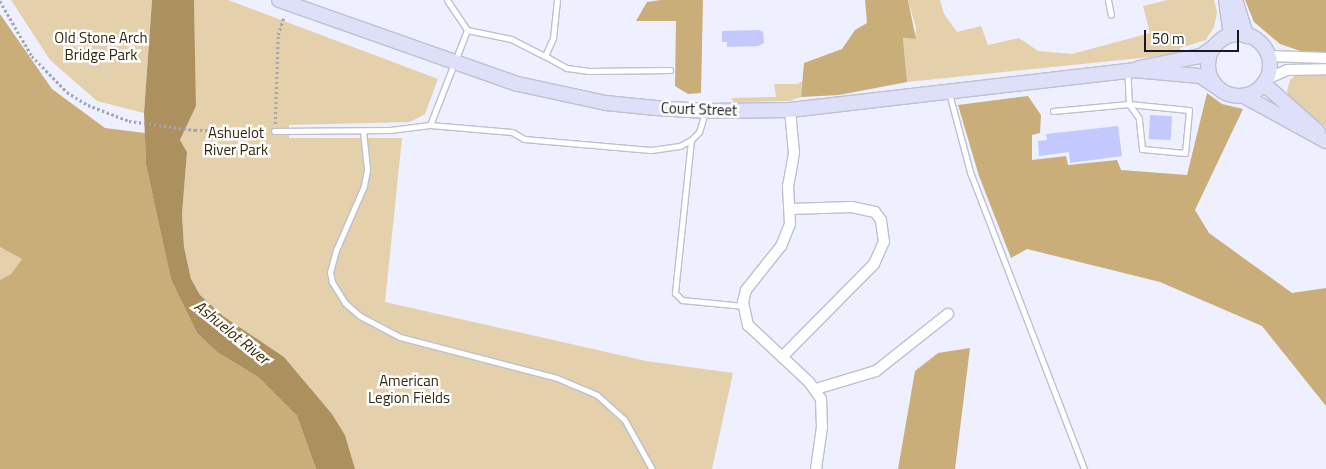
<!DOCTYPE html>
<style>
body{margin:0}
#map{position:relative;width:1326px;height:469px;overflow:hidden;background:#eef0ff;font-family:"Titillium Web",sans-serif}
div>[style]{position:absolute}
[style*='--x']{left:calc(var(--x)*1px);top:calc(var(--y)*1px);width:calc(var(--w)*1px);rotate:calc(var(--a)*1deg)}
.green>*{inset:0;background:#e4d0ab}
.forest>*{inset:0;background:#c9ae7a}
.water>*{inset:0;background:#ac915e}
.building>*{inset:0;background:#c3c8ff;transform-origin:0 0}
.path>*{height:2.5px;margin-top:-1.25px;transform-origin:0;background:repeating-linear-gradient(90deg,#a3a5b1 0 2.5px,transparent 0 5px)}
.roads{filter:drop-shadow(1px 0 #bdc0d1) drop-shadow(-1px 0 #bdc0d1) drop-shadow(0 1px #bdc0d1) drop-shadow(0 -1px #bdc0d1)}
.lane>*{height:5px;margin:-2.5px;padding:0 2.5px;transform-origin:2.5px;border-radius:2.5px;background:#fff}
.street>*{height:10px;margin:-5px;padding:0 5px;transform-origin:5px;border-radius:5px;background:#fff}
.secondary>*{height:14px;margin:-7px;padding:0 7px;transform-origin:7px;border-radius:7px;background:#dedff9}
.secondary>.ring{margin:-7px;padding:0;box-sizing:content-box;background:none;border:14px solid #dedff9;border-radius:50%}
span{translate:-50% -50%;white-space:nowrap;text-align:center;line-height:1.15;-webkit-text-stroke:5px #fff;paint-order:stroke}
.park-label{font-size:15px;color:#34280f}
.street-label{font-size:15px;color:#191a21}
.water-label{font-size:16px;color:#3d2a00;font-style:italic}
.scale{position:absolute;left:1144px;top:30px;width:95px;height:22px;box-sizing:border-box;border:2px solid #191a21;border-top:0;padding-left:6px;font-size:15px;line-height:18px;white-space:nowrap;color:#191a21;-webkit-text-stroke:4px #fff;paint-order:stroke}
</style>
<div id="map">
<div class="green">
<i style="clip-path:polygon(11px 0,152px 0,144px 113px,97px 101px,50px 60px)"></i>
<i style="clip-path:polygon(194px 0,228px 0,438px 79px,425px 114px,410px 122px,289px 125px,289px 138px,402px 138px,385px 302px,646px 361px,733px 373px,712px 469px,355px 469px,345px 435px,332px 414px,284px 357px,223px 316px,200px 295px,191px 279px,184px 247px,182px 214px,187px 152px,180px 140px,196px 106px)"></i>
<i style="clip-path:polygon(908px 0,940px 0,944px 14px,957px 32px,981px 26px,988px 45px,1019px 38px,1038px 51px,1072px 54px,1150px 33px,1143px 6px,1168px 0,1214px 0,1217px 12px,1214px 27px,1206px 40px,1180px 48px,1180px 54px,907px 82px,903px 38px,915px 39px,916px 28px)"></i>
<i style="clip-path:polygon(1326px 73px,1326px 127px,1289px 100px,1287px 91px,1290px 80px,1297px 74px)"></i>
<i style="clip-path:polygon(802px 81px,801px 97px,789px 101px,734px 102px,731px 98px,776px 97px,774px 84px,798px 84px)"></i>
<i style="clip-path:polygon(0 247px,22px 259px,11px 274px,0 280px)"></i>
</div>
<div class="forest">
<i style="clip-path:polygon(661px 0,703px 0,701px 93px,688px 94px,675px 86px,676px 21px,636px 21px,647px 2px)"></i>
<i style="clip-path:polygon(865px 0,908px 0,916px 39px,903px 38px,907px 82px,839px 95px,801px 97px,804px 63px,842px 49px,855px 30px,867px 23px)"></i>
<i style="clip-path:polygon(1245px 0,1326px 0,1326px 55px,1315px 56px,1280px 44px,1254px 22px)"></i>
<i style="clip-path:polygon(0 14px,52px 89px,105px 128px,145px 133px,146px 165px,171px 278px,197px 333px,217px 352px,258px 377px,297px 416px,316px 469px,0 469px,0 280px,11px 274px,22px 259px,0 247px)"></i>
<i style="clip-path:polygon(1207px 93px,1222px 104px,1243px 109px,1195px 210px,1209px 233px,1292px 293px,1326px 288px,1326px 406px,1262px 326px,1160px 282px,1027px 249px,1011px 258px,979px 176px,958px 105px,1028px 96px,1041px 115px,1040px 133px,1032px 135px,1032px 160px,1066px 156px,1068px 165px,1117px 160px,1121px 170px,1187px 175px)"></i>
<i style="clip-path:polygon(970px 348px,955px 469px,898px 469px,915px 371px,938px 353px)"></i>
</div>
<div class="water">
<i style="clip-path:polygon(152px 0,194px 0,196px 106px,180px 140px,187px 152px,182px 214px,184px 247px,191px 279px,200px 295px,223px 316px,284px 357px,332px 414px,345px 435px,355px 469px,316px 469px,297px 416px,258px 377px,217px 352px,197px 333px,171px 279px,146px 165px,144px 113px)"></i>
</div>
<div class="building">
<i style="clip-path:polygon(759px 30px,763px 32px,764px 43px,758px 46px,727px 47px,727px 42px,722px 42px,722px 31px)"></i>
<i style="left:1150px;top:115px;width:22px;height:24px;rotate:3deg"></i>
<i style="clip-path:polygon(1118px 126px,1122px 156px,1070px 163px,1069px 152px,1039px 156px,1038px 141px,1047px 140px,1046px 134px)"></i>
</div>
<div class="path">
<i style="--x:0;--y:1;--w:64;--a:59.8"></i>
<i style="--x:32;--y:56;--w:50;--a:45.8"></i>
<i style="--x:67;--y:92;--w:25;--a:32"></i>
<i style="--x:88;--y:105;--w:44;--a:21.3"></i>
<i style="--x:129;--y:121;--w:67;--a:7.8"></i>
<i style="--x:195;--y:130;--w:70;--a:0.8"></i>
<i style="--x:275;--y:124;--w:89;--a:-88.1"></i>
<i style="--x:278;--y:35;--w:20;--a:-72"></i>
</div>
<div class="roads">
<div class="lane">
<i style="--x:447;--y:0;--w:36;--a:56"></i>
<i style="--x:467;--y:30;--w:45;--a:11.6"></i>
<i style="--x:511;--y:39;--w:38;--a:27"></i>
<i style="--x:545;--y:56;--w:20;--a:-66"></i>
<i style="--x:553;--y:38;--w:38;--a:-84"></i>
<i style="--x:1108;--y:0;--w:15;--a:79"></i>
<i style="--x:545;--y:56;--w:25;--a:29"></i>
<i style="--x:567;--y:68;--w:22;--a:8"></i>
<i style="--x:589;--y:71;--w:81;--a:-0.7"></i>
<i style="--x:949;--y:93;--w:82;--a:75.1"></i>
<i style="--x:970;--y:172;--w:318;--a:69"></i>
<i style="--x:1129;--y:104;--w:60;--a:5.7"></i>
<i style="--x:1189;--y:110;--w:43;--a:95.3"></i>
<i style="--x:1185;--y:153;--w:43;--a:-174.7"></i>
<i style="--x:1142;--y:149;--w:31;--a:-96"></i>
<i style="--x:1139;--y:118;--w:17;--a:-126"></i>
<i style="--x:1053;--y:111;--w:76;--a:-5.3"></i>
<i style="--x:1129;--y:104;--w:33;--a:-93"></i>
<i style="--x:430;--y:125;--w:102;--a:-68.7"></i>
<i style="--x:274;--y:131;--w:116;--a:-0.5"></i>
<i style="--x:390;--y:130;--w:40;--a:-7.1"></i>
<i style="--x:430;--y:125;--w:82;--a:4.9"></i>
<i style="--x:512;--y:132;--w:14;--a:30"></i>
<i style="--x:524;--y:139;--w:127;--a:5"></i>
<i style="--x:651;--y:150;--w:29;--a:-8"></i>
<i style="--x:680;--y:146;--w:13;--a:-29"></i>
<i style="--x:691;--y:140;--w:11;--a:-45"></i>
<i style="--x:699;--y:132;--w:21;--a:-73"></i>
<i style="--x:363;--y:131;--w:39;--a:84"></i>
<i style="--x:367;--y:170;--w:16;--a:101"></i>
<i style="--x:364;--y:186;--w:70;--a:113.6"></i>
<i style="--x:336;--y:250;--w:23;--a:105"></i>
<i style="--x:330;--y:272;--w:10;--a:79"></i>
<i style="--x:332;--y:282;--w:25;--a:58"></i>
<i style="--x:345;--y:303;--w:20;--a:41"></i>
<i style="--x:360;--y:316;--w:45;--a:27.7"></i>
<i style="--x:400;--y:337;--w:162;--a:14.6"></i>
<i style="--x:557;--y:378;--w:43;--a:23"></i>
<i style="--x:597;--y:395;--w:36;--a:42"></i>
<i style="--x:624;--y:419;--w:57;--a:60.8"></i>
<i style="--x:691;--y:140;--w:154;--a:96"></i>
<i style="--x:675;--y:293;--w:10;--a:45"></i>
<i style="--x:682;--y:300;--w:62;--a:5.5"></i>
</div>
<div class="street">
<i style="--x:1269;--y:56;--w:57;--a:2"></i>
<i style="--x:1267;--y:79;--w:22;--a:-24"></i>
<i style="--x:1287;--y:70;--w:39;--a:-1"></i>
<i style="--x:790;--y:110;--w:43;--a:84.7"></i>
<i style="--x:794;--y:153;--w:34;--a:100"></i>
<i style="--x:788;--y:186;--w:38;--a:87"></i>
<i style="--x:790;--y:224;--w:24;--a:112"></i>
<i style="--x:781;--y:246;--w:56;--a:128.5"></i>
<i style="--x:746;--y:290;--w:12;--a:104"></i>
<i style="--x:743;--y:302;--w:24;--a:78"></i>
<i style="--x:748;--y:325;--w:83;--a:43.1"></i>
<i style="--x:809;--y:382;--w:21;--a:55"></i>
<i style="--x:821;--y:399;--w:28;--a:88"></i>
<i style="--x:822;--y:427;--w:42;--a:98.1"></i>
<i style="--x:782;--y:357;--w:131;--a:-45.3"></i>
<i style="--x:874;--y:264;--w:24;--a:-66"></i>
<i style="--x:884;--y:242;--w:22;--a:-98"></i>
<i style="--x:881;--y:220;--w:10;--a:-127"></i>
<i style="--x:875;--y:212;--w:24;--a:-168"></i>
<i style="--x:852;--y:207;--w:62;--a:178.2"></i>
<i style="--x:816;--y:389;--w:63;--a:-16.7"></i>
<i style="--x:876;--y:371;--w:92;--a:-38.4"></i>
</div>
<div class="secondary">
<i style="--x:279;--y:0;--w:253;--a:19.4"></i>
<i style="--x:518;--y:84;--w:90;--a:12.2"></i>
<i style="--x:606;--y:103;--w:50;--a:5.7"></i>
<i style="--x:656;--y:108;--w:49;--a:3.5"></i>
<i style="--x:705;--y:111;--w:85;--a:-0.7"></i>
<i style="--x:790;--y:110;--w:346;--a:-6.6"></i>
<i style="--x:1134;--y:70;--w:66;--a:5.2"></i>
<i style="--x:1200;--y:76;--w:20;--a:33"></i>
<i style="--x:1226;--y:0;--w:35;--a:82"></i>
<i style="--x:1235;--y:0;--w:38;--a:72"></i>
<i class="ring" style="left:1208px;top:34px;width:48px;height:48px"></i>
<i style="--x:1139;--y:68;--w:63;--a:-11"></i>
<i style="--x:1201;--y:56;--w:16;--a:-35"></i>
<i style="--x:1264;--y:84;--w:72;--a:41.6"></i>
<i style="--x:1244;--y:96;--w:94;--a:28.8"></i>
</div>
</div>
<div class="park-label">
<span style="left:101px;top:46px">Old Stone Arch<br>Bridge Park</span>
<span style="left:236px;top:141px">Ashuelot<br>River Park</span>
<span style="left:409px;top:389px">American<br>Legion Fields</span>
</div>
<div class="street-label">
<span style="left:699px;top:109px;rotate:2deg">Court Street</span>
</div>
<div class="water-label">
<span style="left:232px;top:332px;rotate:39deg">Ashuelot River</span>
</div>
<div class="scale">50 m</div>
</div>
